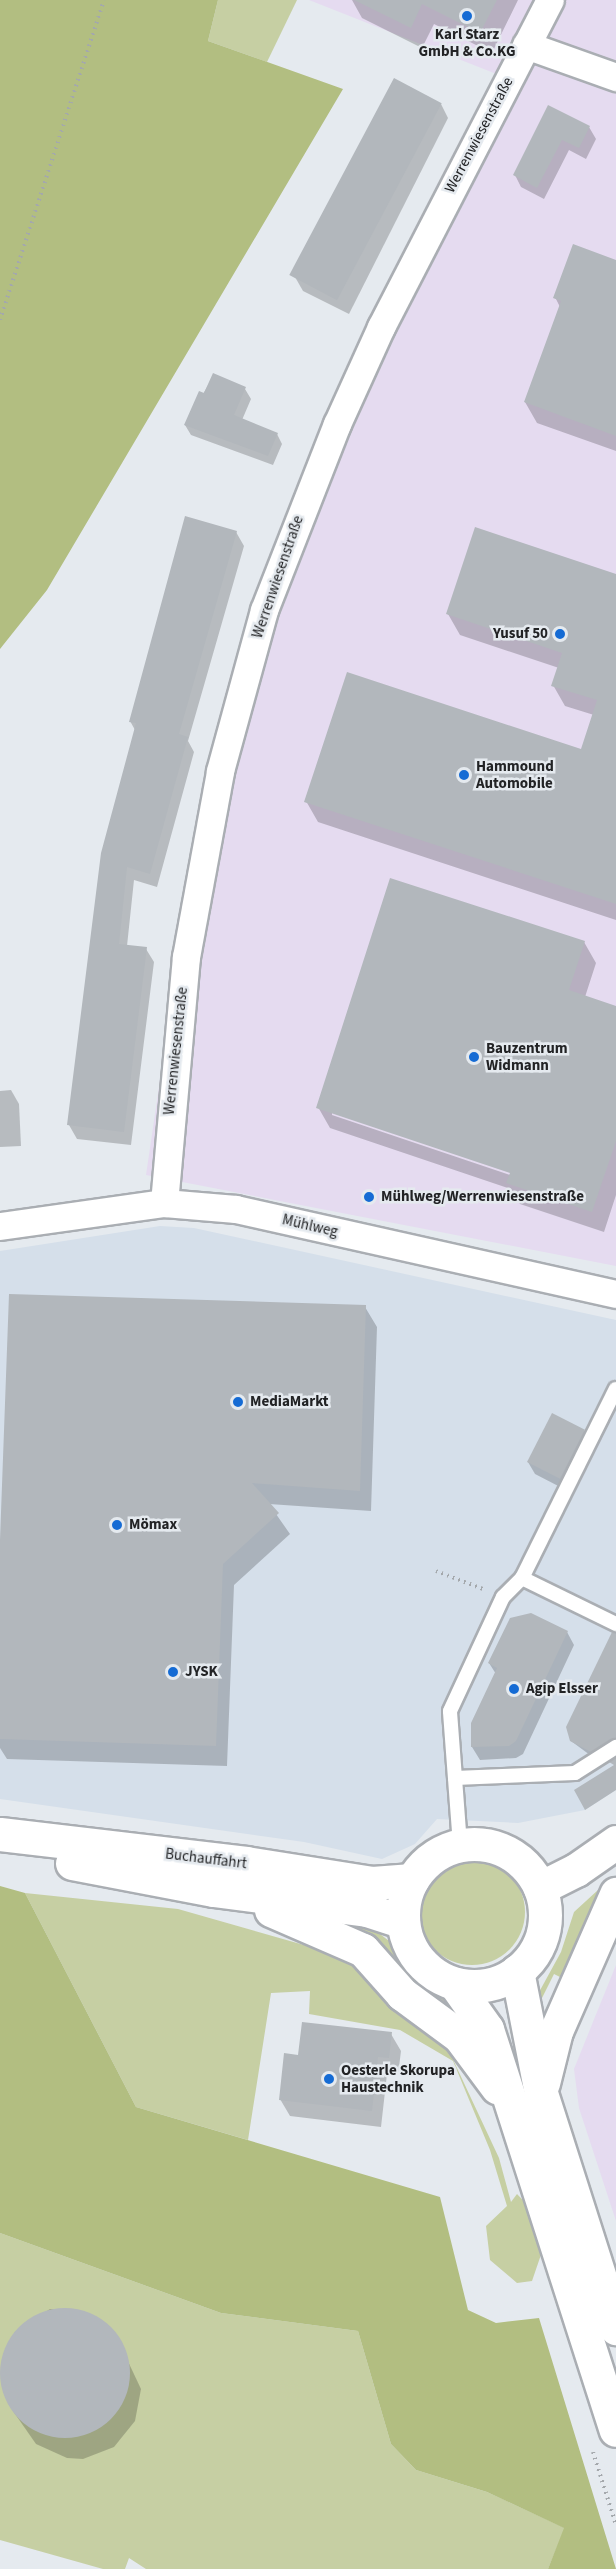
<!DOCTYPE html>
<meta charset="utf-8">
<style>
body{margin:0}
#map{position:relative;width:616px;height:2569px;overflow:hidden;background:#e5eaef;font-family:"Source Sans 3",sans-serif}
div>[style]{position:absolute}
[style*='--x']{left:calc(var(--x)*1px);top:calc(var(--y)*1px);width:calc(var(--w)*1px);rotate:calc(var(--a)*1deg)}
.built>*{inset:0;background:#d5dfea}
.industrial>*{inset:0;background:#e5dbf0}
.green>*{inset:0;background:#c6cfa3}
.round{border-radius:50%}
.forest>*{inset:0;background:#b2be81}
.shadow>*{inset:0;background:#0003}
.building>*{inset:0;background:#b2b7bc;transform-origin:0 0}
.path>*{height:4px;margin-top:-2px;transform-origin:0;background:repeating-linear-gradient(90deg,#a4a8ac 0 1.5px,transparent 0 6px)}
.roads{filter:drop-shadow(2px 0 #aaaeb3) drop-shadow(-2px 0 #aaaeb3) drop-shadow(0 2px #aaaeb3) drop-shadow(0 -2px #aaaeb3)}
.lane>*{height:14px;margin:-7px;padding:0 7px;transform-origin:7px;border-radius:7px;background:#fff}
.street>*{height:27px;margin:-13.5px;padding:0 13.5px;transform-origin:13.5px;border-radius:13.5px;background:#fff}
.secondary>*{height:33px;margin:-16.5px;padding:0 16.5px;transform-origin:16.5px;border-radius:16.5px;background:#fff}
.secondary>.ring{margin:-16.5px;padding:0;box-sizing:content-box;background:none;border:33px solid #fff;border-radius:50%}
.dots>*{width:16px;height:16px;translate:-50% -50%;box-sizing:border-box;border:3px solid #e5eaef;border-radius:50%}
span{translate:-50% -50%;white-space:nowrap;text-align:center;line-height:1.15;-webkit-text-stroke:5px #e5eaef;paint-order:stroke}
.poi-label{font-size:15px;color:#222325;font-weight:700}
.right{translate:-100% -50%;text-align:right}
.left{translate:0 -50%;text-align:left}
.street-label{font-size:15px;color:#222325}
</style>
<div id="map">
<div class="built">
<i style="clip-path:polygon(160px 1226px,194px 1228px,616px 1320px,616px 1790px,585px 1810px,518px 1823px,437px 1819px,415px 1844px,382px 1859px,304px 1842px,0 1799px,0 1251px)"></i>
</div>
<div class="industrial">
<i style="clip-path:polygon(309px 0,616px 0,616px 1266px,146px 1175px,173px 992px,290px 519px,504px 77px)"></i>
<i style="clip-path:polygon(616px 1965px,616px 2221px,579px 2108px,574px 2069px)"></i>
</div>
<div class="green">
<i style="clip-path:polygon(218px 0,297px 0,267px 62px,208px 41px)"></i>
<i class="round" style="left:419px;top:1859px;width:106px;height:106px"></i>
<i style="clip-path:polygon(598px 1890px,604px 1894px,566px 1980px,554px 1974px,534px 2014px,532px 2005px,561px 1952px,574px 1912px)"></i>
<i style="clip-path:polygon(25px 1893px,178px 1909px,339px 1955px,371px 1975px,442px 2036px,499px 2158px,511px 2202px,517px 2194px,538px 2216px,546px 2240px,532px 2281px,517px 2283px,490px 2260px,486px 2226px,507px 2206px,490px 2150px,453px 2061px,400px 2030px,309px 2014px,310px 1991px,271px 1993px,248px 2140px,136px 2107px)"></i>
<i style="clip-path:polygon(304px 1911px,371px 1927px,389px 1941px,418px 1986px,463px 2009px,490px 2058px)"></i>
<i style="clip-path:polygon(0 2233px,221px 2313px,358px 2331px,391px 2444px,416px 2470px,487px 2492px,565px 2528px,548px 2569px,146px 2569px,129px 2558px,125px 2569px,103px 2569px,0 2540px)"></i>
</div>
<div class="forest">
<i style="clip-path:polygon(0 0,218px 0,208px 41px,343px 89px,47px 590px,0 649px)"></i>
<i style="clip-path:polygon(0 1886px,25px 1893px,136px 2107px,440px 2197px,468px 2310px,496px 2323px,539px 2318px,616px 2569px,548px 2569px,564px 2528px,487px 2492px,416px 2470px,391px 2444px,358px 2331px,221px 2313px,0 2233px)"></i>
</div>
<div class="shadow">
<i style="clip-path:polygon(352px 0,518px 0,492px 53px,434px 24px,422px 48px,362px 18px)"></i>
<i style="clip-path:polygon(441px 104px,448px 118px,349px 314px,303px 291px,295px 277px)"></i>
<i style="clip-path:polygon(549px 107px,589px 127px,596px 139px,586px 159px,569px 150px,544px 199px,521px 187px,515px 175px)"></i>
<i style="clip-path:polygon(616px 261px,616px 451px,537px 423px,525px 402px,560px 307px,555px 297px)"></i>
<i style="clip-path:polygon(214px 375px,245px 389px,251px 399px,242px 420px,277px 434px,282px 444px,273px 465px,191px 435px,185px 425px)"></i>
<i style="clip-path:polygon(236px 532px,244px 546px,188px 741px,194px 752px,157px 887px,134px 880px,127px 946px,146px 949px,154px 962px,131px 1145px,77px 1139px,69px 1125px,135px 730px,130px 721px)"></i>
<i style="clip-path:polygon(616px 575px,616px 920px,318px 822px,306px 801px,582px 751px,594px 715px,565px 706px,553px 685px,559px 668px,460px 635px,448px 614px)"></i>
<i style="clip-path:polygon(evenodd,584px 942px,596px 963px,585px 997px,616px 1008px,616px 1195px,604px 1232px,520px 1204px,511px 1189px,330px 1128px,318px 1107px,584px 942px,332px 1111px,517px 1174px,516px 1177px,332px 1115px,332px 1111px)"></i>
<i style="clip-path:polygon(11px 1090px,19px 1104px,21px 1146px,0 1147px,0 1091px)"></i>
<i style="clip-path:polygon(365px 1307px,377px 1327px,371px 1511px,269px 1504px,290px 1534px,234px 1585px,227px 1766px,7px 1759px,0 1748px,0 1583px)"></i>
<i style="clip-path:polygon(584px 1431px,591px 1443px,566px 1490px,535px 1474px,528px 1462px)"></i>
<i style="clip-path:polygon(567px 1632px,574px 1645px,523px 1754px,516px 1758px,480px 1760px,472px 1747px,496px 1674px,489px 1663px)"></i>
<i style="clip-path:polygon(616px 1632px,616px 1739px,612px 1746px,594px 1758px,571px 1741px)"></i>
<i style="clip-path:polygon(391px 2034px,401px 2051px,398px 2075px,387px 2074px,381px 2127px,290px 2116px,280px 2099px,299px 2056px)"></i>
<i style="clip-path:polygon(50px 2309px,91px 2315px,116px 2336px,141px 2389px,135px 2421px,114px 2447px,83px 2459px,67px 2458px,36px 2444px,13px 2411px,1px 2380px,2px 2363px,15px 2332px)"></i>
</div>
<div class="building">
<i style="clip-path:polygon(354px 0,497px 0,480px 33px,422px 4px,411px 28px)"></i>
<i style="left:394px;top:78px;width:54px;height:223px;rotate:28deg"></i>
<i style="clip-path:polygon(548px 105px,590px 126px,579px 148px,562px 140px,537px 188px,513px 175px)"></i>
<i style="clip-path:polygon(573px 244px,616px 260px,616px 436px,524px 402px,561px 301px,553px 298px)"></i>
<i style="clip-path:polygon(213px 373px,246px 387px,234px 415px,278px 433px,268px 456px,184px 425px,199px 391px,204px 393px)"></i>
<i style="clip-path:polygon(185px 516px,237px 531px,179px 734px,188px 737px,150px 874px,127px 867px,119px 944px,147px 947px,124px 1132px,67px 1125px,101px 853px,136px 723px,129px 722px)"></i>
<i style="clip-path:polygon(475px 527px,616px 574px,616px 904px,304px 802px,347px 672px,581px 749px,597px 700px,551px 686px,562px 653px,446px 614px)"></i>
<i style="clip-path:polygon(390px 878px,585px 941px,569px 990px,616px 1006px,616px 1141px,592px 1212px,506px 1183px,510px 1173px,316px 1108px)"></i>
<i style="clip-path:polygon(9px 1294px,366px 1305px,360px 1491px,252px 1483px,279px 1513px,223px 1564px,216px 1746px,0 1739px,0 1540px)"></i>
<i style="left:552px;top:1413px;width:37px;height:55px;rotate:27deg"></i>
<i style="clip-path:polygon(531px 1613px,568px 1631px,516px 1741px,509px 1746px,471px 1747px,471px 1723px,497px 1668px,488px 1663px,510px 1618px)"></i>
<i style="clip-path:polygon(612px 1632px,616px 1633px,616px 1738px,591px 1752px,570px 1741px,566px 1727px)"></i>
<i style="clip-path:polygon(616px 1758px,616px 1790px,585px 1810px,574px 1790px,614px 1765px,609px 1762px)"></i>
<i style="clip-path:polygon(302px 2022px,392px 2032px,389px 2058px,378px 2057px,372px 2111px,279px 2100px,284px 2053px,298px 2055px)"></i>
<i class="round" style="left:0;top:2308px;width:130px;height:130px"></i>
</div>
<div class="path">
<i style="--x:0;--y:320;--w:336;--a:-72"></i>
<i style="--x:436;--y:1571;--w:50;--a:21"></i>
<i style="--x:593;--y:2452;--w:77;--a:72.5"></i>
</div>
<div class="roads">
<div class="lane">
<i style="--x:522;--y:1578;--w:105;--a:26.1"></i>
<i style="--x:455;--y:1778;--w:120;--a:-2.4"></i>
<i style="--x:575;--y:1773;--w:49;--a:-32.4"></i>
<i style="--x:460;--y:1845;--w:134;--a:-94.3"></i>
<i style="--x:450;--y:1711;--w:126;--a:-65.1"></i>
<i style="--x:503;--y:1597;--w:27;--a:-45"></i>
<i style="--x:522;--y:1578;--w:211;--a:-63.6"></i>
</div>
<div class="street">
<i style="--x:526;--y:45;--w:96;--a:19.6"></i>
<i style="--x:164;--y:1203;--w:247;--a:-84.9"></i>
<i style="--x:186;--y:957;--w:189;--a:-79.6"></i>
<i style="--x:220;--y:771;--w:167;--a:-74.7"></i>
<i style="--x:264;--y:610;--w:200;--a:-68.6"></i>
<i style="--x:337;--y:424;--w:107;--a:-65.6"></i>
<i style="--x:381;--y:327;--w:368;--a:-62.7"></i>
<i style="--x:0;--y:1226;--w:166;--a:-8"></i>
<i style="--x:164;--y:1203;--w:72;--a:4.8"></i>
<i style="--x:236;--y:1209;--w:389;--a:12.6"></i>
</div>
<div class="secondary">
<i style="--x:0;--y:1834;--w:248;--a:6.7"></i>
<i style="--x:246;--y:1863;--w:128;--a:9"></i>
<i style="--x:372;--y:1883;--w:40;--a:-4.3"></i>
<i class="ring" style="left:403px;top:1844px;width:109px;height:109px"></i>
<i style="--x:72;--y:1863;--w:144;--a:10.8"></i>
<i style="--x:213;--y:1890;--w:155;--a:7.4"></i>
<i style="--x:367;--y:1910;--w:38;--a:18"></i>
<i style="--x:540;--y:1888;--w:40;--a:-26.6"></i>
<i style="--x:576;--y:1870;--w:49;--a:-35"></i>
<i style="--x:271;--y:1910;--w:100;--a:23.5"></i>
<i style="--x:363;--y:1950;--w:59;--a:48.4"></i>
<i style="--x:402;--y:1994;--w:71;--a:36.4"></i>
<i style="--x:459;--y:2036;--w:64;--a:53.3"></i>
<i style="--x:517;--y:1971;--w:124;--a:78.9"></i>
<i style="--x:541;--y:2093;--w:247;--a:72.3"></i>
<i style="--x:455;--y:1984;--w:55;--a:54.6"></i>
<i style="--x:487;--y:2029;--w:421;--a:72.2"></i>
<i style="--x:543;--y:2083;--w:54;--a:-76"></i>
<i style="--x:556;--y:2031;--w:150;--a:-66.3"></i>
</div>
</div>
<div class="dots">
<i style="left:467px;top:16px;background:#156bd4"></i>
<i style="left:560px;top:634px;background:#156bd4"></i>
<i style="left:464px;top:775px;background:#156bd4"></i>
<i style="left:474px;top:1057px;background:#156bd4"></i>
<i style="left:369px;top:1197px;background:#156bd4"></i>
<i style="left:238px;top:1402px;background:#156bd4"></i>
<i style="left:117px;top:1525px;background:#156bd4"></i>
<i style="left:173px;top:1672px;background:#156bd4"></i>
<i style="left:514px;top:1689px;background:#156bd4"></i>
<i style="left:329px;top:2079px;background:#156bd4"></i>
</div>
<div class="poi-label">
<span style="left:467px;top:43px">Karl Starz<br>GmbH &amp; Co.KG</span>
<span class="right" style="left:548px;top:634px">Yusuf 50</span>
<span class="left" style="left:476px;top:775px">Hammound<br>Automobile</span>
<span class="left" style="left:486px;top:1057px">Bauzentrum<br>Widmann</span>
<span class="left" style="left:381px;top:1197px">Mühlweg/Werrenwiesenstraße</span>
<span class="left" style="left:250px;top:1402px">MediaMarkt</span>
<span class="left" style="left:129px;top:1525px">Mömax</span>
<span class="left" style="left:185px;top:1672px">JYSK</span>
<span class="left" style="left:526px;top:1689px">Agip Elsser</span>
<span class="left" style="left:341px;top:2079px">Oesterle Skorupa<br>Haustechnik</span>
</div>
<div class="street-label">
<span style="left:479px;top:135px;rotate:-62deg">Werrenwiesenstraße</span>
<span style="left:278px;top:577px;rotate:-71deg">Werrenwiesenstraße</span>
<span style="left:176px;top:1051px;rotate:-84deg">Werrenwiesenstraße</span>
<span style="left:310px;top:1226px;rotate:13deg">Mühlweg</span>
<span style="left:206px;top:1859px;rotate:7deg">Buchauffahrt</span>
</div>
</div>
